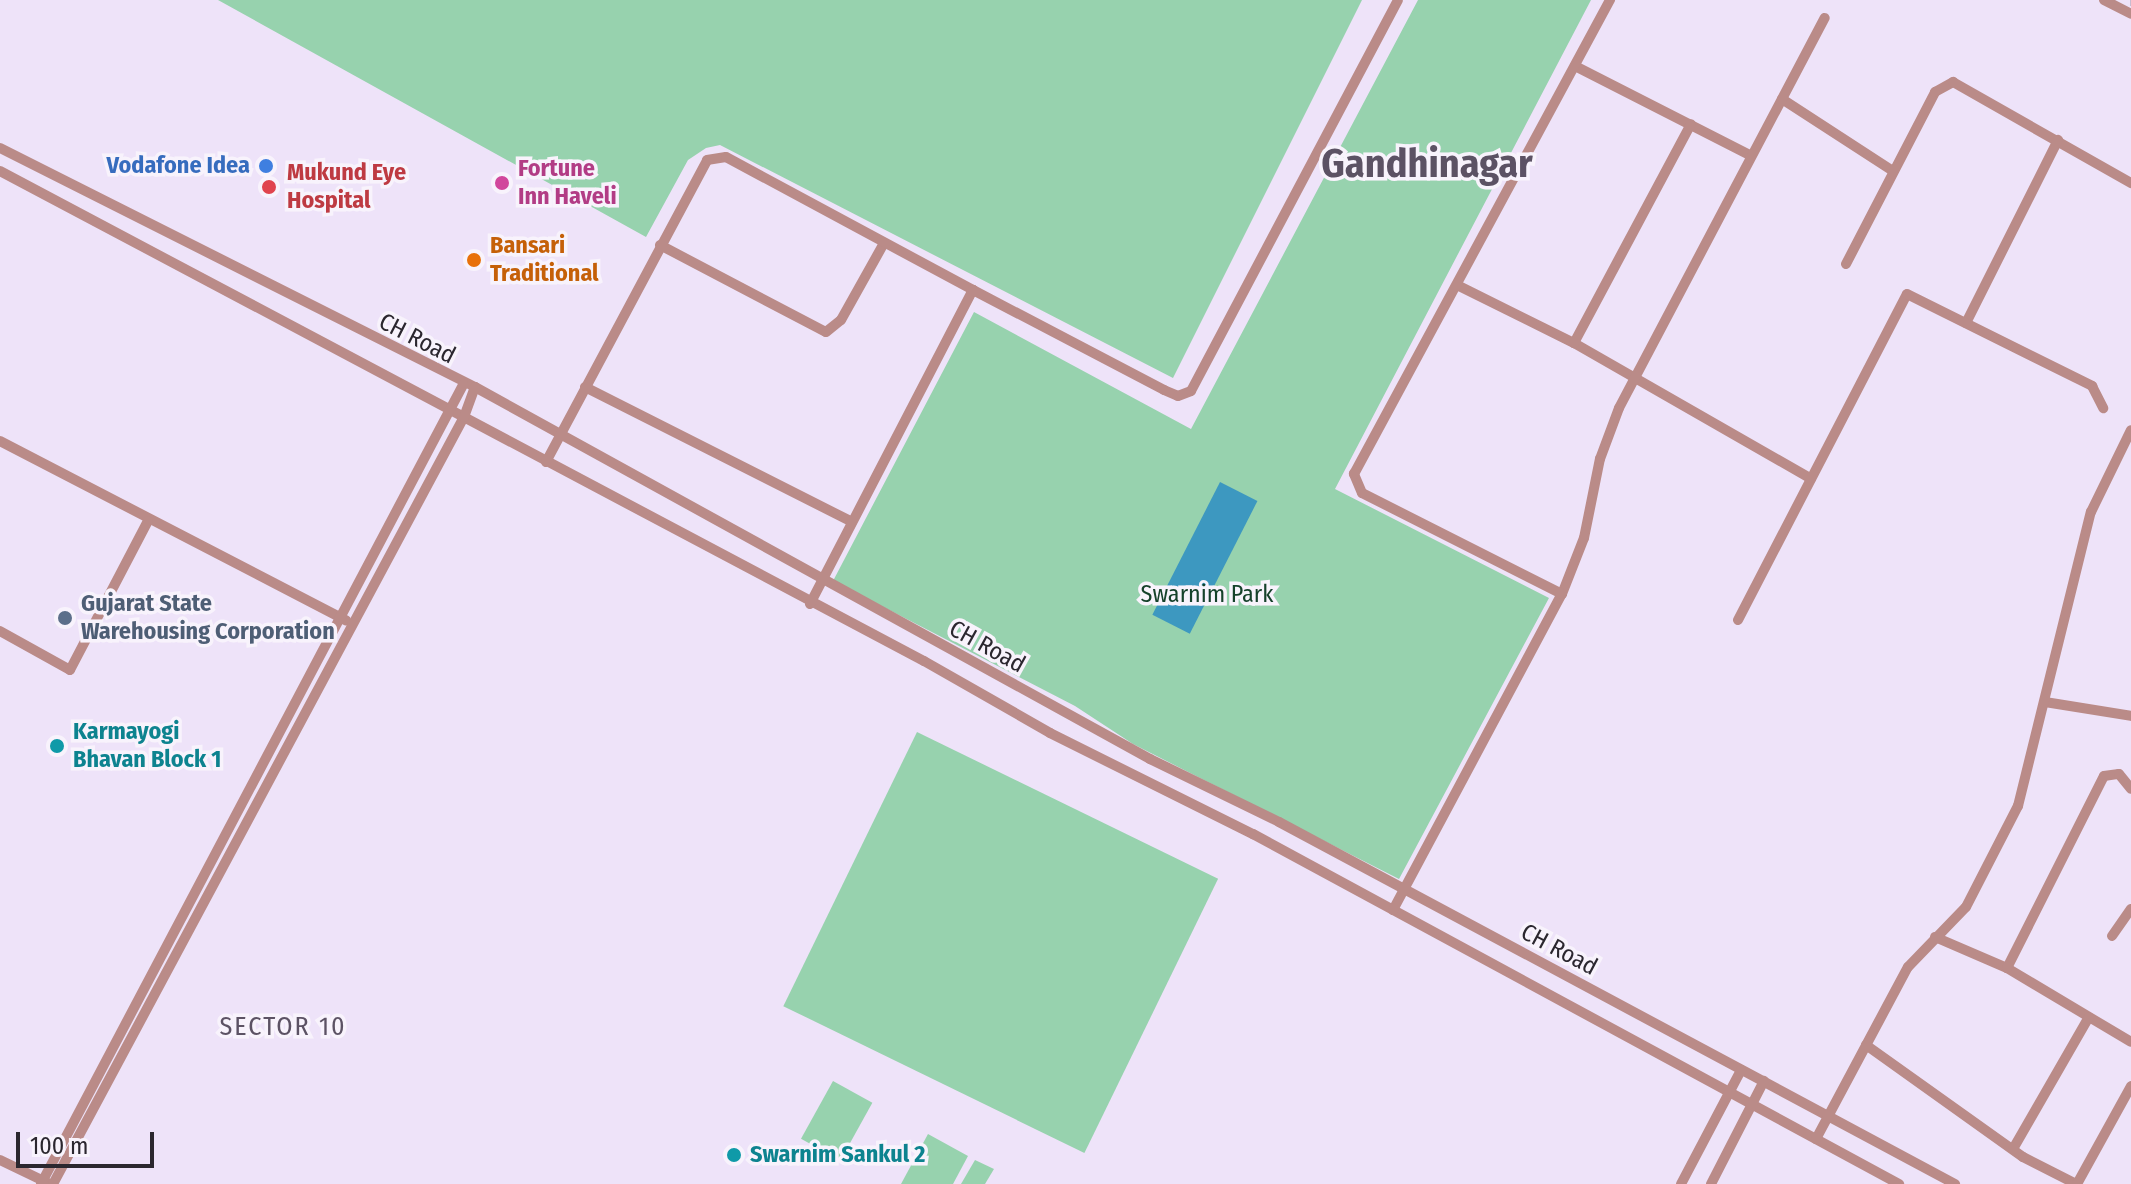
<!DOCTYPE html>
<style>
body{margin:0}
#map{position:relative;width:2131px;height:1184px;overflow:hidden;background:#eee3f9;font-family:"Fira Sans Condensed",sans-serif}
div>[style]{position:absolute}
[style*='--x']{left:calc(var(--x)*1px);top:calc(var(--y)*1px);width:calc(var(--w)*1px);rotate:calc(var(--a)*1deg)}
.green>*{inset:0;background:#97d2ae;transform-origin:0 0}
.water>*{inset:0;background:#3d98c0;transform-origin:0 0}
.major-tunnel>*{height:12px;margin-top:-6px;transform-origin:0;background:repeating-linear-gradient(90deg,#c7bdd1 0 12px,transparent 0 18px)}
.minor>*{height:10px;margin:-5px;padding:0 5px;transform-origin:5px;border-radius:5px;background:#ba8b88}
.dots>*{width:22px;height:22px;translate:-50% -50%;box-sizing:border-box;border:4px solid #f8f3fc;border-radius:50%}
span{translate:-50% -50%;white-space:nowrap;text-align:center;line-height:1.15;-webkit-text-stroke:7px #f8f3fc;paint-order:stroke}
.shop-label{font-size:24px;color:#366cbe;font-weight:700}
.right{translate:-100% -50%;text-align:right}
.hotel-label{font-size:24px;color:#b23c85;font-weight:700}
.left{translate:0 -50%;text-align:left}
.health-label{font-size:24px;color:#be3a42;font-weight:700}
.food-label{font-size:24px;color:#c56008;font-weight:700}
.street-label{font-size:24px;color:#2b272f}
.park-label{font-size:24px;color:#16422b}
.service-label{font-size:24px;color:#4e5e75;font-weight:700}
.culture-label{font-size:24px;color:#0d838f;font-weight:700}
.neighbourhood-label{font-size:26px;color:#5c5264;letter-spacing:2px}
.town-label{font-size:40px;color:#5c5264;font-weight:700}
.scale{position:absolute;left:16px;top:1132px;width:138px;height:36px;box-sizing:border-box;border:4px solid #2b272f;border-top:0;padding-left:10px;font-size:24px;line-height:28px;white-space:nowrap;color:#2b272f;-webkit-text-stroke:6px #f8f3fc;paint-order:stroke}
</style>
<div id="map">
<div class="green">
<i style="clip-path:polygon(218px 0,1362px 0,1173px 378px,720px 145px,706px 148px,688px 160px,646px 237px)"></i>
<i style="clip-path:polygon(1418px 0,1591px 0,1335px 489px,1549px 598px,1399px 879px,1133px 744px,1075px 706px,833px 581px,974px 312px,1191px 429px)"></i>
<i style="left:917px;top:732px;width:335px;height:305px;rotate:26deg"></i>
<i style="left:833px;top:1081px;width:45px;height:66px;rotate:29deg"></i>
<i style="clip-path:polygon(928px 1134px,968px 1156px,953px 1184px,901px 1184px)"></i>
<i style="clip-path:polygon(975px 1160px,994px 1169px,985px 1184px,961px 1184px)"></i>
</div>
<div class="water">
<i style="left:1220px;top:482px;width:42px;height:149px;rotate:27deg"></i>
</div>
<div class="major-tunnel">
<i style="--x:2130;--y:0;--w:1;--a:0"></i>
</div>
<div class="minor">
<i style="--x:2104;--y:0;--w:30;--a:27"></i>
<i style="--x:1575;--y:66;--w:196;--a:27"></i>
<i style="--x:1782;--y:99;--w:132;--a:33"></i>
<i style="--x:0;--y:148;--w:532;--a:26.71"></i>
<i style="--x:475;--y:387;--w:771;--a:28.86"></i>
<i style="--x:1150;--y:759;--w:144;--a:26"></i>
<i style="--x:1279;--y:822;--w:767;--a:28.17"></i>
<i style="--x:0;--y:171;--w:1046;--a:27.94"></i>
<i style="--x:924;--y:661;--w:145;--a:29.7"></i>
<i style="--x:1050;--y:733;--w:227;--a:26.5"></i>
<i style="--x:1253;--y:834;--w:735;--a:28.45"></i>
<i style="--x:660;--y:245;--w:187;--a:27.7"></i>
<i style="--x:826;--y:332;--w:19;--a:-39"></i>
<i style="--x:841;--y:320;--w:88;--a:-60.8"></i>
<i style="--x:1846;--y:264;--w:194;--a:-62.6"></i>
<i style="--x:1935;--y:92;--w:21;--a:-29"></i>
<i style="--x:1953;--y:82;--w:205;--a:29.6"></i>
<i style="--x:1457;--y:285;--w:131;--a:26.4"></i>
<i style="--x:1574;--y:343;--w:273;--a:29.8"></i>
<i style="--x:1966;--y:323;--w:205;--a:-63.3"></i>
<i style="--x:1574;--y:343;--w:248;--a:-61.9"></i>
<i style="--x:585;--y:387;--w:299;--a:26.8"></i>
<i style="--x:0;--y:441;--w:390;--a:27.4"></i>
<i style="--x:546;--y:462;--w:342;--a:-61.9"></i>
<i style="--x:707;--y:160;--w:19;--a:-9"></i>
<i style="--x:726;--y:157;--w:281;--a:28.3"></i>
<i style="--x:1562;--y:594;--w:60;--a:-68.6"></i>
<i style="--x:1584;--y:538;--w:81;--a:-78.6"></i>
<i style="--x:1600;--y:459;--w:54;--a:-69.6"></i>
<i style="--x:1619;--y:408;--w:441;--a:-62.2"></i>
<i style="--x:810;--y:604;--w:354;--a:-62.6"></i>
<i style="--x:973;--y:290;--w:216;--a:27.6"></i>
<i style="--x:1164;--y:390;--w:15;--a:23"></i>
<i style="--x:1178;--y:396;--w:14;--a:-21"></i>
<i style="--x:1191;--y:391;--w:442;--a:-62.1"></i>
<i style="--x:1738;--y:620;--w:367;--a:-62.6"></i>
<i style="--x:1907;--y:294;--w:207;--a:26.4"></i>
<i style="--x:2092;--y:386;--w:25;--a:63"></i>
<i style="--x:0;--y:631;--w:80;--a:29.1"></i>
<i style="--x:70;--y:670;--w:168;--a:-62.4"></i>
<i style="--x:2045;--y:702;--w:87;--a:9.2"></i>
<i style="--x:1393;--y:910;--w:358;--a:-61.9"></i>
<i style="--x:1562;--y:594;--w:224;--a:-153.2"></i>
<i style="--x:1362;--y:493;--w:21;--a:-113"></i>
<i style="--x:1354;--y:474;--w:539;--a:-61.63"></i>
<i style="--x:2112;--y:936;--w:33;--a:-55"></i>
<i style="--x:1935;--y:937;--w:78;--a:23.3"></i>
<i style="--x:2007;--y:968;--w:144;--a:30.8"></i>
<i style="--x:2007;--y:968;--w:215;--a:-63.2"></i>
<i style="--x:2104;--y:776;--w:15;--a:-8"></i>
<i style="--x:2119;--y:774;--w:19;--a:51"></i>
<i style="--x:1866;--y:1045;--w:193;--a:35.5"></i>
<i style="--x:2023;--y:1157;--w:59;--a:27"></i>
<i style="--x:1816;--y:1139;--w:195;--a:-61.9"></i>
<i style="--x:1908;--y:967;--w:83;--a:-46"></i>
<i style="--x:1966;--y:907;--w:114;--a:-62.8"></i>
<i style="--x:2018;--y:806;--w:303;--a:-76.1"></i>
<i style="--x:2091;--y:512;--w:91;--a:-64"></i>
<i style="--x:2013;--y:1149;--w:152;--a:-60.1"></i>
<i style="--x:0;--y:1160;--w:53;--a:25.6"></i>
<i style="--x:41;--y:1184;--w:904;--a:-62.16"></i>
<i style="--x:53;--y:1184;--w:870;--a:-61.82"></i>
<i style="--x:464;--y:417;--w:32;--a:-70"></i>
<i style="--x:1681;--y:1184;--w:129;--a:-62.2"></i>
<i style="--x:1711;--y:1184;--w:116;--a:-62.8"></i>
<i style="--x:2077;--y:1184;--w:112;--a:-61.1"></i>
</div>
<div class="dots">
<i style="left:266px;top:166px;background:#3f7fe0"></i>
<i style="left:502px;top:183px;background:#d1479c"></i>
<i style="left:269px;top:187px;background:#e0444e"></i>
<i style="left:474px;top:260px;background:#e8710a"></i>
<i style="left:65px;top:618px;background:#5c6f8a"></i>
<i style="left:57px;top:746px;background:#0f9aa8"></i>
<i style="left:734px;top:1155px;background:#0f9aa8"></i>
</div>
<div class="shop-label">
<span class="right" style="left:250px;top:166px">Vodafone Idea</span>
</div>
<div class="hotel-label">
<span class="left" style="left:518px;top:183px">Fortune<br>Inn Haveli</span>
</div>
<div class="health-label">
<span class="left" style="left:287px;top:187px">Mukund Eye<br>Hospital</span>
</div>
<div class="food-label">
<span class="left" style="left:490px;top:260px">Bansari<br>Traditional</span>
</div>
<div class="street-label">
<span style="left:417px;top:339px;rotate:27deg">CH Road</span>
<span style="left:987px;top:647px;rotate:29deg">CH Road</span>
<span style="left:1559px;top:950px;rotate:28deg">CH Road</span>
</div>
<div class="park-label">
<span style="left:1207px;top:595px">Swarnim Park</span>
</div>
<div class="service-label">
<span class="left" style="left:81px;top:618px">Gujarat State<br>Warehousing Corporation</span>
</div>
<div class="culture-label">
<span class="left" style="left:73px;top:746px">Karmayogi<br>Bhavan Block 1</span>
<span class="left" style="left:750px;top:1155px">Swarnim Sankul 2</span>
</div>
<div class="neighbourhood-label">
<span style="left:283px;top:1027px">SECTOR 10</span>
</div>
<div class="town-label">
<span style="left:1427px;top:164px">Gandhinagar</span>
</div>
<div class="scale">100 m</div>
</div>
